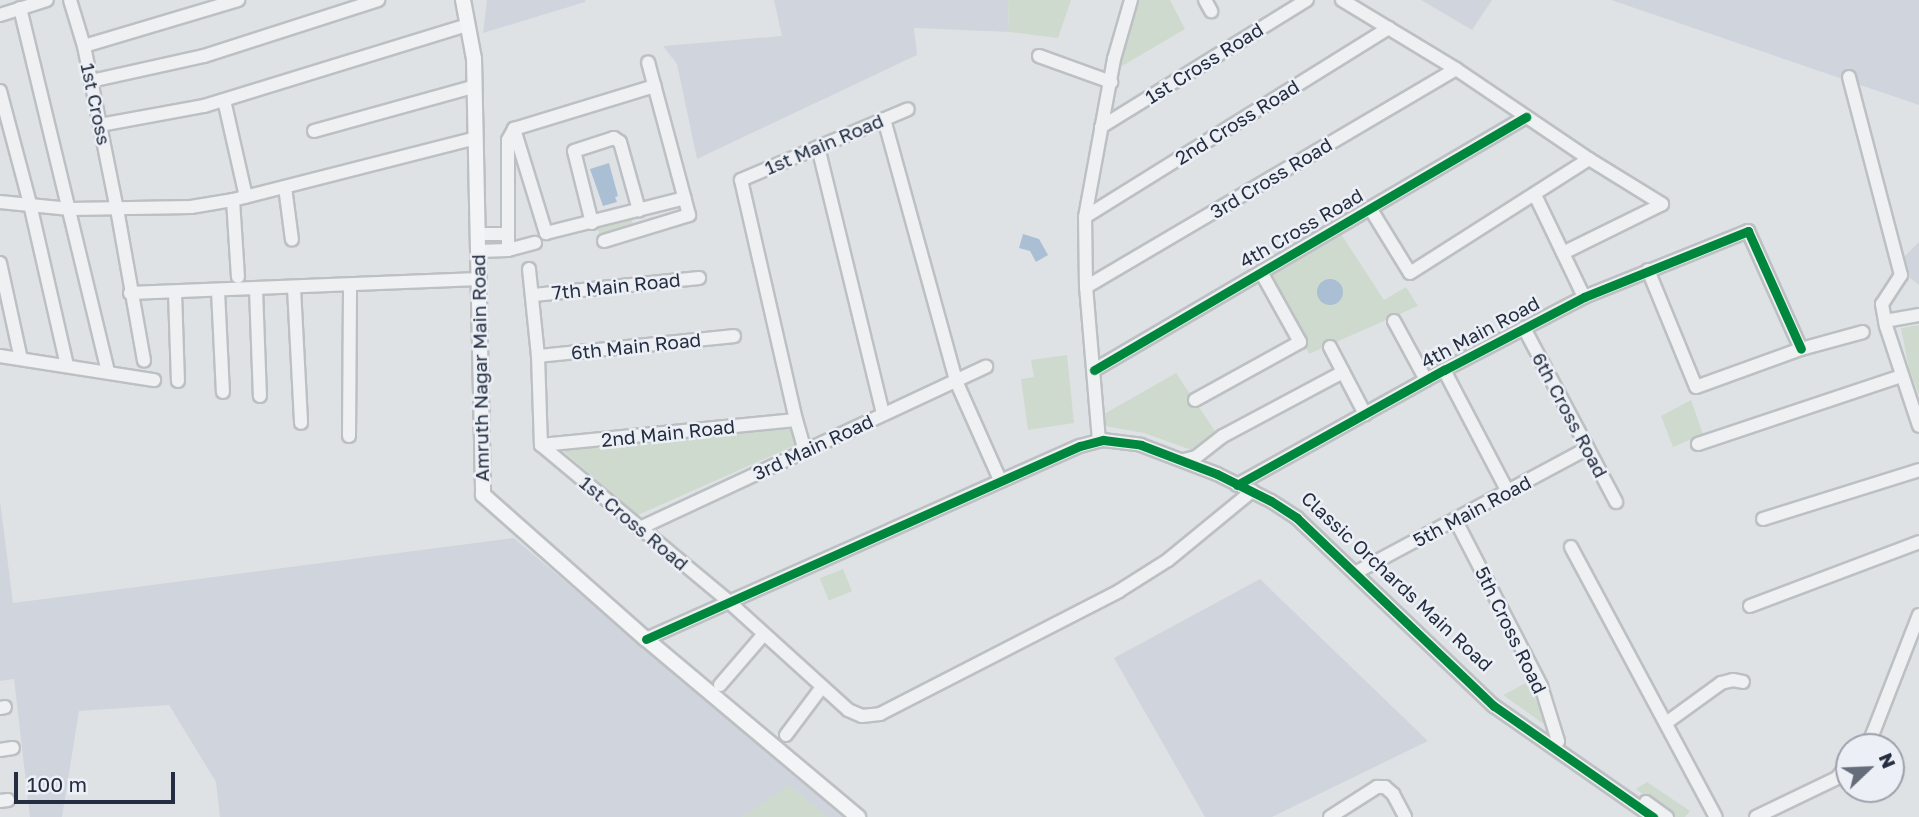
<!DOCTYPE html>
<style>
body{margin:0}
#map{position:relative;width:1919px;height:817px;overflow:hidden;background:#dfe2e5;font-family:"Golos Text",sans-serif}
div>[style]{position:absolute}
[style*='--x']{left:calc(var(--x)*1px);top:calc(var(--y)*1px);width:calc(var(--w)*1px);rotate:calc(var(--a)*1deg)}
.built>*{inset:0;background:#d0d5dd}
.green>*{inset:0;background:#cfdace;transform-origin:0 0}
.water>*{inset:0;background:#aabed4}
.round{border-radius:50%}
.roads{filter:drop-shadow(2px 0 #bdc0c3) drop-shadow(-2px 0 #bdc0c3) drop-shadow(0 2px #bdc0c3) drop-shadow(0 -2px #bdc0c3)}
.minor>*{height:12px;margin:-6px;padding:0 6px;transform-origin:6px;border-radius:6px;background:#eef0f2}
.major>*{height:14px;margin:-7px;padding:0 7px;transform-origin:7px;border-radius:7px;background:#f3f4f5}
.cycleway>*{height:9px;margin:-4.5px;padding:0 4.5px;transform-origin:4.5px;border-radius:4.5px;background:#00873e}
span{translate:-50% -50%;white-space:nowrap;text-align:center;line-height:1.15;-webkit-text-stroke:5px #ecf0f6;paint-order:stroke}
.street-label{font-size:19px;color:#242e40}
.north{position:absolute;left:1835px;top:733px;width:70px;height:70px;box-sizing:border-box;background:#ecf0f6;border:2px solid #9ca2ad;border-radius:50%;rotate:67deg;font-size:19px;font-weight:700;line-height:28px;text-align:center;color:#242e40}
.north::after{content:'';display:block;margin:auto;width:24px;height:32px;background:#656d7a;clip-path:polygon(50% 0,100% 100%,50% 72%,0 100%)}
.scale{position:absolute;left:14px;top:772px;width:161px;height:32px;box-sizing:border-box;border:4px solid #242e40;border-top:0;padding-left:9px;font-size:21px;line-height:24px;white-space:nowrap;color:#242e40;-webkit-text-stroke:5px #ecf0f6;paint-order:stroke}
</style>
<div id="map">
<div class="built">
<i style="clip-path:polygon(487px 0,585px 0,585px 2px,483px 33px)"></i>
<i style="clip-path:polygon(774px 0,1008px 0,1009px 32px,914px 28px,917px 55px,697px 159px,677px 64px,663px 46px,782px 36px)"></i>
<i style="clip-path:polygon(1421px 0,1492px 0,1472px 30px)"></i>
<i style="clip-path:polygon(1611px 0,1919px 0,1919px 105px)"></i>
<i style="clip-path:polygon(1919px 242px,1919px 285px,1895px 266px)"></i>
<i style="clip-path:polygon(0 501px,13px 603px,514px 538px,843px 817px,220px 817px,216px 782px,169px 705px,79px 711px,62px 817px,30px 817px,14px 679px,0 681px)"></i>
<i style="clip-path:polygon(1260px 579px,1428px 741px,1272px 817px,1205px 817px,1114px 658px)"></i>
</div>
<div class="green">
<i style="clip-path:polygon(1008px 0,1071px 0,1058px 38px,1009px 32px)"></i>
<i style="clip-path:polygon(1139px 0,1170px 0,1185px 29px,1117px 69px)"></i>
<i style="left:631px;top:217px;width:11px;height:35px;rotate:75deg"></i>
<i style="clip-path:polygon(1341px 234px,1384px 300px,1406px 287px,1418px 306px,1309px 354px,1270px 274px)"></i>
<i style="clip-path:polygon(1919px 325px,1919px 395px,1909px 368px,1901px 328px)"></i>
<i style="clip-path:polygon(1067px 355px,1074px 423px,1028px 430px,1021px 379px,1034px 377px,1031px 360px)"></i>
<i style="clip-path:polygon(1176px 373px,1217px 434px,1197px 452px,1144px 433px,1105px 426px,1104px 414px)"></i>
<i style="clip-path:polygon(1691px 400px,1703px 434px,1673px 447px,1661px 416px)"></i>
<i style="clip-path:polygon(793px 427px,798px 444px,638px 515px,562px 450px)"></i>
<i style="left:843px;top:569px;width:24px;height:25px;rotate:68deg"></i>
<i style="clip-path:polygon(1528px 682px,1548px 727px,1503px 695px)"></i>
<i style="clip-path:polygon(1647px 782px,1690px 811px,1685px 817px,1673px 817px,1636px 789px)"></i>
<i style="clip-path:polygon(789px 785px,828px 817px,742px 817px)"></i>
</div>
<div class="water">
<i style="clip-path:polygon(609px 163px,618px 196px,615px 197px,617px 202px,603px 206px,590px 169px)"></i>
<i style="clip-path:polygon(1023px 234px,1039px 239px,1048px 255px,1036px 262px,1030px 251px,1019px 248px)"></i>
<i class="round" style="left:1317px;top:279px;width:26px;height:26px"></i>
</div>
<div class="roads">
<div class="minor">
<i style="--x:70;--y:0;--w:48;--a:73.1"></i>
<i style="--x:84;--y:46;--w:166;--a:78.6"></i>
<i style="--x:117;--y:209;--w:154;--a:79.9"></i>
<i style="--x:1205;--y:0;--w:13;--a:61"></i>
<i style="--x:1342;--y:0;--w:133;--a:31.2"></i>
<i style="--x:1456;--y:69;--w:161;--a:34.1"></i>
<i style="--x:1589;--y:159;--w:86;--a:31.7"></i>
<i style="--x:20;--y:8;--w:374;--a:76.4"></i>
<i style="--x:0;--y:15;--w:49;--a:-17.7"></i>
<i style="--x:84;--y:46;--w:161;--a:-16.6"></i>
<i style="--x:1039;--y:56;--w:77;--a:19.9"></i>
<i style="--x:1849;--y:77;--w:205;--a:75.3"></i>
<i style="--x:1901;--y:275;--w:35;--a:123"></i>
<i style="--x:1882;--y:304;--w:22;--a:80"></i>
<i style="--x:1886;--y:326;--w:105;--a:71.7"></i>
<i style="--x:91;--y:81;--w:116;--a:-12.5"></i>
<i style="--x:204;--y:56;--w:183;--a:-17.8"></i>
<i style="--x:0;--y:91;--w:117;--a:75.1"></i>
<i style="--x:30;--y:204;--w:166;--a:77.1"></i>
<i style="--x:224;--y:100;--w:99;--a:77.2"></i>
<i style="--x:884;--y:119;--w:272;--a:74.6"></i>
<i style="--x:956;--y:381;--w:108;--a:66"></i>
<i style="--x:100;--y:125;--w:106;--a:-10.4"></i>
<i style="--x:204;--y:106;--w:275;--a:-17.1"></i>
<i style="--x:1101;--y:127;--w:242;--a:-31.7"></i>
<i style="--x:514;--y:129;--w:109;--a:72.9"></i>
<i style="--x:546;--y:233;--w:143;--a:-14.1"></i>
<i style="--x:314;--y:131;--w:165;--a:-15.5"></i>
<i style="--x:818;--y:147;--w:275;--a:76.3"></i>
<i style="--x:285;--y:187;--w:53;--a:82.5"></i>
<i style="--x:1535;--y:195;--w:113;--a:64.3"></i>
<i style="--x:233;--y:200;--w:77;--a:86.3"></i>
<i style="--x:0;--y:202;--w:70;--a:5.7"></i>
<i style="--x:70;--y:209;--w:121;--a:-0.9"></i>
<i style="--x:191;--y:207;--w:43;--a:-9.5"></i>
<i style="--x:233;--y:200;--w:251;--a:-14.3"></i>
<i style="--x:1370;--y:208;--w:76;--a:58.4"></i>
<i style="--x:1410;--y:273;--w:212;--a:-32.5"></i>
<i style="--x:1085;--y:217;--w:358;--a:-31.9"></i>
<i style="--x:592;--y:223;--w:74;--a:-104"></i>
<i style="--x:574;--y:151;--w:42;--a:-18"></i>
<i style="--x:614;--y:138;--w:7;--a:34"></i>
<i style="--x:620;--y:142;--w:71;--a:74.4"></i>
<i style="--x:478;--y:234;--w:30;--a:0"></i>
<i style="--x:604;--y:241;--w:89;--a:-17"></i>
<i style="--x:689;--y:215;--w:158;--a:-105"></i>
<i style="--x:508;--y:250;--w:110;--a:-90"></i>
<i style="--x:508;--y:140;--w:13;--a:-61"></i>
<i style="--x:514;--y:129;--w:147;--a:-17"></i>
<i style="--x:478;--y:251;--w:30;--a:-2"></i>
<i style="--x:508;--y:250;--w:28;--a:-15"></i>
<i style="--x:1563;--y:253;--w:110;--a:-26.3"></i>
<i style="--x:0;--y:263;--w:98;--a:77.7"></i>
<i style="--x:529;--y:269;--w:87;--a:84.1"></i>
<i style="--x:538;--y:356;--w:89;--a:88.1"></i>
<i style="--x:541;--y:445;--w:244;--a:39.8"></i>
<i style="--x:728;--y:601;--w:162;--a:42.2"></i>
<i style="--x:848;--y:710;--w:15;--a:23"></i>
<i style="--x:862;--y:716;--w:18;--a:-6"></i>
<i style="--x:880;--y:714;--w:269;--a:-27.2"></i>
<i style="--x:1119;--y:591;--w:58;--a:-32.3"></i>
<i style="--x:1168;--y:560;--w:109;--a:-39.4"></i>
<i style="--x:1648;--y:270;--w:126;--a:67.7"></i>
<i style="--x:1696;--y:387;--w:112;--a:-19.9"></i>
<i style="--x:1801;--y:349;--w:64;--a:-15.3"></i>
<i style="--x:1086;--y:287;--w:429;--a:-30.5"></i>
<i style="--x:294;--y:288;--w:135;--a:87"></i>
<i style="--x:256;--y:289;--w:107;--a:87.9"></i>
<i style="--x:218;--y:291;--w:101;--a:87.2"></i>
<i style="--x:175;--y:292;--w:89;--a:88.1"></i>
<i style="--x:130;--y:293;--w:349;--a:-2.3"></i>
<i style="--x:534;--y:295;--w:166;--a:-5.9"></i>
<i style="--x:1394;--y:321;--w:67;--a:61.5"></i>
<i style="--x:1885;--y:321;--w:35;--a:-10"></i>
<i style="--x:1524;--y:328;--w:197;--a:62.1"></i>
<i style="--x:1330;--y:347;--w:76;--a:62.4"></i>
<i style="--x:0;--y:356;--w:156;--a:8.9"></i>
<i style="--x:538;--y:356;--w:197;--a:-5.8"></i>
<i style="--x:1094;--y:370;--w:501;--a:-30.36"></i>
<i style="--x:1444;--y:370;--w:138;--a:62.3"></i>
<i style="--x:1195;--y:400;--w:120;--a:-28.9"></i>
<i style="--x:1300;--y:342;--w:80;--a:-119.1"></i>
<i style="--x:349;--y:436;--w:151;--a:-89.6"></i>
<i style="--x:1099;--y:441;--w:155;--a:-94.8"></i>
<i style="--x:1086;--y:287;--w:70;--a:-90.8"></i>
<i style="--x:1085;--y:217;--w:161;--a:-79.6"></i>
<i style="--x:1114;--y:59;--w:61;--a:-73.9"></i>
<i style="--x:1698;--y:444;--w:214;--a:-18.5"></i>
<i style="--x:541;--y:445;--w:256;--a:-5.6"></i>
<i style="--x:805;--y:451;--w:32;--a:-106"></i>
<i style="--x:796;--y:420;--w:246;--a:-102.9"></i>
<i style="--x:741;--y:180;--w:181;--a:-23"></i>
<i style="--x:1184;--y:460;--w:12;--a:-14"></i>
<i style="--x:1196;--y:457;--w:34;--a:-38"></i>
<i style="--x:1223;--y:436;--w:136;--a:-28.1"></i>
<i style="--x:1237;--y:485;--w:237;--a:-29.1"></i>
<i style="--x:1444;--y:370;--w:158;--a:-27.5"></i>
<i style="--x:1584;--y:297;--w:177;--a:-21.9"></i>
<i style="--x:1748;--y:231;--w:129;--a:65.8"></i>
<i style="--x:1763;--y:519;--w:164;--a:-17.4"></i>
<i style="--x:1456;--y:521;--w:186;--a:62.7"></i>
<i style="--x:1541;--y:686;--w:58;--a:72.8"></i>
<i style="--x:640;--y:528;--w:382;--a:-25"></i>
<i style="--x:1571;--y:547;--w:306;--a:61.8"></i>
<i style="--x:1355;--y:573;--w:264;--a:-28.2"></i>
<i style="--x:1750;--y:606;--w:181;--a:-20.7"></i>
<i style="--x:646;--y:639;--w:475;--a:-24"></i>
<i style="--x:1080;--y:446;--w:24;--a:-15"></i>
<i style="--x:1103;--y:440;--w:38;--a:7"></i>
<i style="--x:1141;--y:445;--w:81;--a:20.9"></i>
<i style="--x:1217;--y:474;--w:60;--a:26.6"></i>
<i style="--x:1271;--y:501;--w:31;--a:33"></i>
<i style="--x:1297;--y:518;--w:272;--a:43.7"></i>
<i style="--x:1494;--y:706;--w:194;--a:34.9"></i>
<i style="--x:720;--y:685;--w:67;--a:-49.2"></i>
<i style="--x:0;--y:708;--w:5;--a:-11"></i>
<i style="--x:1666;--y:723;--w:68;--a:-36"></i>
<i style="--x:1721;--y:683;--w:12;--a:-14"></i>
<i style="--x:1733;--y:680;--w:10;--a:11"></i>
<i style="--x:786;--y:735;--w:60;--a:-53.1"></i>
<i style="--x:1863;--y:747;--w:12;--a:-48"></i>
<i style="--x:1871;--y:738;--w:132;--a:-68.7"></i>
<i style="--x:0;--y:750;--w:13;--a:-9"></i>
<i style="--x:0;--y:801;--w:8;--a:-7"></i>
<i style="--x:1646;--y:802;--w:26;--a:36"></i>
<i style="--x:1330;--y:817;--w:56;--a:-32.6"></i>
<i style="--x:1377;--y:787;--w:8;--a:0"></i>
<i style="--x:1385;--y:787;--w:11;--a:41"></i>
<i style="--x:1393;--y:794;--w:26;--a:62"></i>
<i style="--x:1756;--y:817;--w:90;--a:-25.7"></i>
<i style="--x:1837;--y:778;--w:19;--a:-51"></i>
</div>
<div class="major">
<i style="--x:463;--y:0;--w:60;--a:79.4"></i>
<i style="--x:474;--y:59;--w:436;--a:88.8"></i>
<i style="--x:483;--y:495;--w:217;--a:41.5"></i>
<i style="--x:646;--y:639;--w:277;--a:40"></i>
</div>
</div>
<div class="cycleway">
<i style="--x:1094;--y:370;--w:501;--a:-30.36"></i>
<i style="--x:1237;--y:485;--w:237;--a:-29.1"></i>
<i style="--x:1444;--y:370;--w:158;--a:-27.5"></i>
<i style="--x:1584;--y:297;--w:177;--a:-21.9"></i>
<i style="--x:1748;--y:231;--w:129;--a:65.8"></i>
<i style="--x:646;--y:639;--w:475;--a:-24"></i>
<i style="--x:1080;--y:446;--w:24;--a:-15"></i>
<i style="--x:1103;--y:440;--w:38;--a:7"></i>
<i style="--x:1141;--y:445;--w:81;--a:20.9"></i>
<i style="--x:1217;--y:474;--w:60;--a:26.6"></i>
<i style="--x:1271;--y:501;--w:31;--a:33"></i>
<i style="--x:1297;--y:518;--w:272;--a:43.7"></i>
<i style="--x:1494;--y:706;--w:194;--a:34.9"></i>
</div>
<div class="street-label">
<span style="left:1204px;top:63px;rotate:-32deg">1st Cross Road</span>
<span style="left:96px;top:104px;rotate:78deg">1st Cross</span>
<span style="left:1237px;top:122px;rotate:-32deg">2nd Cross Road</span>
<span style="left:824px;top:144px;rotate:-23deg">1st Main Road</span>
<span style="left:1271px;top:178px;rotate:-31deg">3rd Cross Road</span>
<span style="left:1301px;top:228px;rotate:-30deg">4th Cross Road</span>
<span style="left:616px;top:286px;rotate:-6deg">7th Main Road</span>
<span style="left:1480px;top:332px;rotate:-28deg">4th Main Road</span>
<span style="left:636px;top:346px;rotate:-6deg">6th Main Road</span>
<span style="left:480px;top:368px;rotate:-91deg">Amruth Nagar Main Road</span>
<span style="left:1570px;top:415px;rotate:62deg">6th Cross Road</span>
<span style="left:668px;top:433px;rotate:-6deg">2nd Main Road</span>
<span style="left:813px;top:447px;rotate:-25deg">3rd Main Road</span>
<span style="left:1472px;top:511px;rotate:-28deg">5th Main Road</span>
<span style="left:634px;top:523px;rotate:40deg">1st Cross Road</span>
<span style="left:1397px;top:581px;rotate:43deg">Classic Orchards Main Road</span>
<span style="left:1511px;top:630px;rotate:64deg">5th Cross Road</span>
</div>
<div class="north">N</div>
<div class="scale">100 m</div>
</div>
